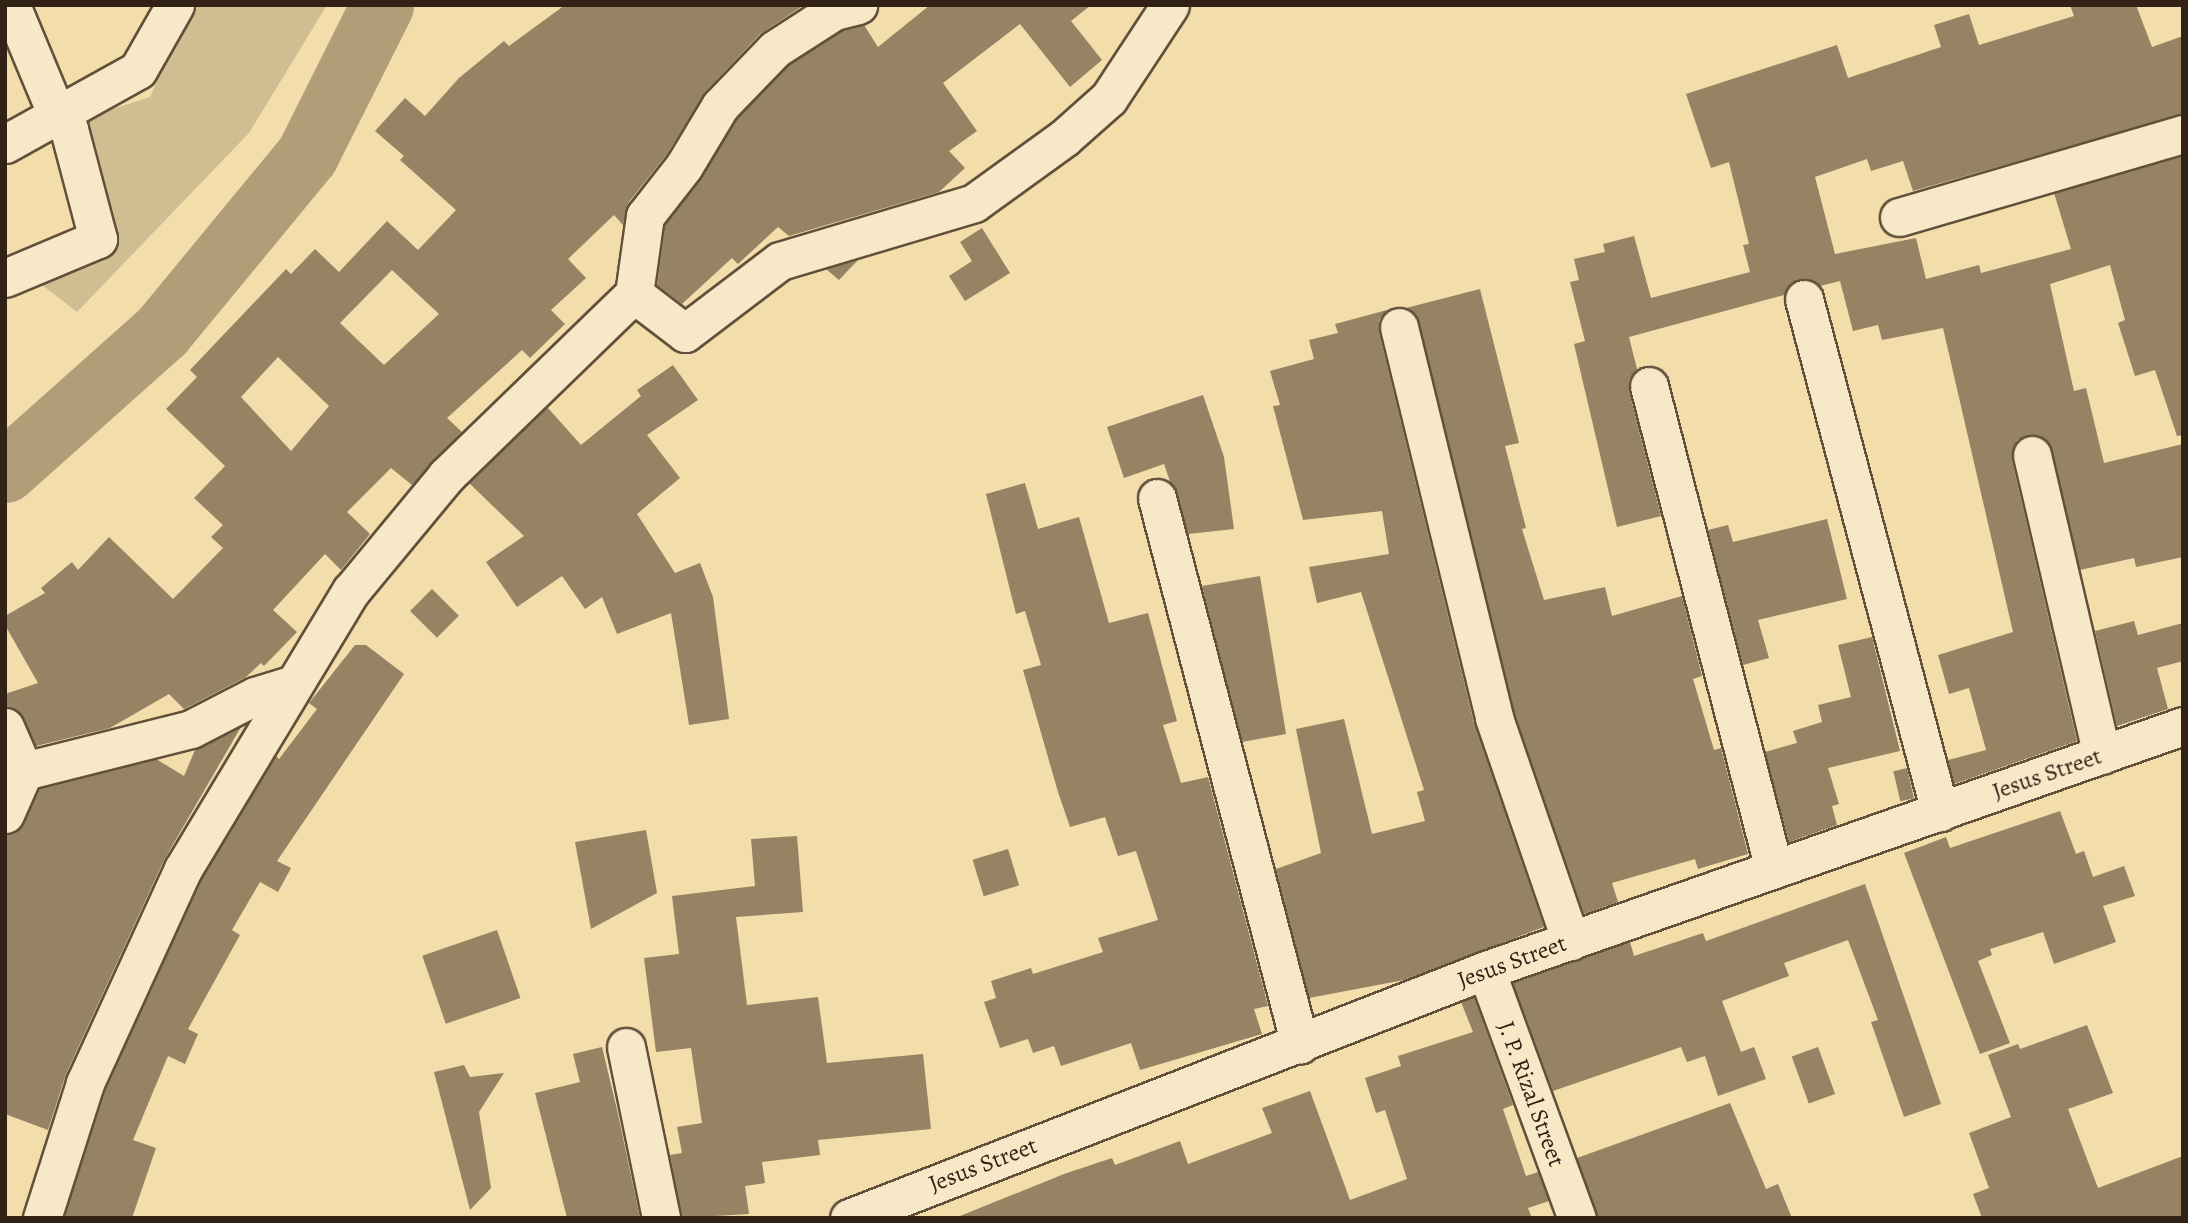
<!DOCTYPE html>
<style>
body{margin:0}
#map{position:relative;width:2188px;height:1223px;overflow:hidden;background:#f2ddab;font-family:Alegreya,serif}
div>[style]{position:absolute}
[style*='--x']{left:calc(var(--x)*1px);top:calc(var(--y)*1px);width:calc(var(--w)*1px);rotate:calc(var(--a)*1deg)}
.green>*{inset:0;background:#d1bd92}
.river>*{height:63px;margin:-31.5px;padding:0 31.5px;transform-origin:31.5px;border-radius:31.5px;background:#b19d78}
.building>*{inset:0;background:#968363;transform-origin:0 0}
.roads{filter:drop-shadow(2px 0 #62503a) drop-shadow(-2px 0 #62503a) drop-shadow(0 2px #62503a) drop-shadow(0 -2px #62503a)}
.street>*{height:37px;margin:-18.5px;padding:0 18.5px;transform-origin:18.5px;border-radius:18.5px;background:#f7e9c8}
span{translate:-50% -50%;white-space:nowrap;text-align:center;line-height:1.15;-webkit-text-stroke:5px #f7e9c8;paint-order:stroke}
.street-label{font-size:24px;color:#322115}
.frame{position:absolute;inset:0;border:7px solid #322115;pointer-events:none}
</style>
<div id="map">
<div class="green">
<i style="clip-path:polygon(190px 5px,327px 5px,249px 133px,77px 312px,42px 285px,103px 211px,90px 173px,88px 117px,150px 97px)"></i>
</div>
<div class="river">
<i style="--x:5;--y:471;--w:210;--a:-41.7"></i>
<i style="--x:162;--y:331;--w:228;--a:-50.5"></i>
<i style="--x:307;--y:155;--w:168;--a:-63.4"></i>
</div>
<div class="building">
<i style="clip-path:polygon(evenodd,565px 5px,804px 5px,760px 34px,705px 92px,667px 154px,628px 203px,623px 225px,614px 215px,568px 259px,586px 278px,551px 310px,565px 324px,530px 358px,522px 350px,447px 418px,462px 432px,412px 485px,391px 468px,347px 512px,370px 534px,341px 570px,325px 554px,273px 610px,297px 632px,264px 666px,261px 663px,246px 677px,184px 709px,169px 694px,110px 728px,36px 746px,24px 718px,5px 706px,5px 694px,38px 683px,5px 625px,5px 616px,45px 593px,41px 588px,72px 562px,78px 570px,109px 537px,173px 599px,223px 548px,211px 537px,223px 525px,194px 498px,225px 466px,166px 409px,197px 377px,190px 370px,286px 269px,291px 274px,315px 249px,339px 272px,387px 221px,418px 250px,456px 210px,400px 160px,404px 156px,375px 131px,405px 98px,425px 116px,459px 78px,504px 41px,509px 46px,565px 5px,392px 270px,439px 314px,384px 365px,340px 323px,392px 270px,565px 5px,278px 357px,329px 406px,291px 451px,241px 397px,278px 357px)"></i>
<i style="clip-path:polygon(930px 5px,1091px 5px,1071px 21px,1102px 60px,1070px 87px,1020px 24px,943px 83px,977px 131px,949px 151px,965px 168px,939px 192px,789px 236px,778px 227px,738px 264px,732px 258px,682px 304px,657px 285px,665px 224px,702px 177px,737px 119px,788px 65px,842px 31px,864px 25px,878px 47px)"></i>
<i style="clip-path:polygon(2070px 5px,2136px 5px,2152px 47px,2183px 36px,2183px 114px,1913px 191px,1903px 161px,1871px 171px,1867px 159px,1815px 177px,1835px 254px,1916px 238px,1926px 279px,1979px 265px,1981px 273px,2071px 249px,2054px 193px,2183px 156px,2183px 435px,2177px 436px,2155px 370px,2135px 376px,2118px 323px,2125px 320px,2110px 265px,2050px 284px,2074px 391px,2086px 388px,2104px 463px,2183px 444px,2183px 557px,2136px 567px,2134px 558px,2080px 570px,2052px 450px,2037px 435px,2017px 440px,2012px 460px,2077px 741px,1954px 784px,1948px 760px,1986px 750px,1969px 688px,1949px 694px,1938px 655px,2013px 632px,1943px 328px,1882px 340px,1878px 325px,1853px 331px,1840px 281px,1820px 286px,1799px 279px,1784px 295px,1629px 337px,1637px 369px,1629px 380px,1629px 391px,1661px 516px,1617px 527px,1574px 344px,1585px 341px,1570px 282px,1579px 280px,1574px 259px,1605px 252px,1603px 244px,1634px 236px,1651px 298px,1750px 272px,1743px 245px,1749px 244px,1729px 162px,1711px 168px,1686px 94px,1837px 45px,1848px 78px,1941px 47px,1934px 25px,1969px 14px,1979px 45px,2074px 16px)"></i>
<i style="clip-path:polygon(982px 228px,1010px 273px,965px 301px,949px 276px,972px 261px,960px 242px)"></i>
<i style="clip-path:polygon(858px 260px,839px 280px,826px 269px)"></i>
<i style="clip-path:polygon(1480px 289px,1519px 443px,1505px 446px,1526px 528px,1522px 529px,1544px 600px,1605px 587px,1612px 616px,1682px 596px,1702px 676px,1693px 679px,1714px 750px,1721px 748px,1748px 854px,1698px 869px,1695px 859px,1612px 883px,1618px 902px,1584px 914px,1514px 712px,1419px 322px,1406px 308px)"></i>
<i style="clip-path:polygon(1387px 310px,1379px 320px,1379px 332px,1474px 723px,1544px 927px,1404px 980px,1309px 998px,1276px 869px,1321px 853px,1296px 729px,1344px 719px,1372px 834px,1425px 821px,1417px 792px,1424px 790px,1361px 592px,1317px 603px,1309px 567px,1389px 554px,1382px 511px,1303px 520px,1273px 406px,1280px 405px,1270px 371px,1314px 359px,1309px 340px,1338px 333px,1335px 324px)"></i>
<i style="clip-path:polygon(673px 365px,698px 400px,647px 435px,680px 478px,637px 514px,675px 573px,700px 563px,713px 597px,729px 719px,689px 725px,671px 613px,617px 634px,602px 597px,585px 609px,562px 576px,517px 607px,486px 562px,524px 536px,469px 483px,547px 407px,581px 445px,641px 396px,637px 390px)"></i>
<i style="clip-path:polygon(1203px 395px,1224px 457px,1234px 529px,1188px 534px,1164px 464px,1124px 478px,1107px 427px)"></i>
<i style="clip-path:polygon(1025px 483px,1038px 529px,1079px 517px,1109px 623px,1148px 613px,1177px 721px,1163px 725px,1181px 783px,1208px 777px,1268px 1006px,1254px 1009px,1262px 1034px,1140px 1070px,1131px 1043px,1061px 1066px,1054px 1046px,1033px 1053px,1028px 1039px,1000px 1048px,984px 1002px,996px 998px,991px 981px,1031px 968px,1033px 974px,1103px 952px,1098px 938px,1158px 920px,1136px 851px,1118px 856px,1105px 817px,1070px 827px,1058px 792px,1023px 670px,1041px 665px,1025px 611px,1016px 614px,986px 494px)"></i>
<i style="clip-path:polygon(1827px 519px,1847px 599px,1758px 620px,1769px 658px,1743px 665px,1708px 530px,1728px 525px,1733px 542px)"></i>
<i style="clip-path:polygon(1260px 576px,1286px 734px,1242px 742px,1202px 586px)"></i>
<i style="left:432px;top:589px;width:38px;height:31px;rotate:45deg"></i>
<i style="clip-path:polygon(2134px 621px,2138px 635px,2183px 623px,2183px 661px,2157px 668px,2168px 709px,2117px 726px,2095px 631px)"></i>
<i style="clip-path:polygon(1872px 637px,1900px 751px,1828px 768px,1839px 804px,1832px 806px,1837px 825px,1789px 842px,1765px 752px,1797px 743px,1793px 731px,1822px 722px,1818px 705px,1851px 697px,1838px 645px)"></i>
<i style="clip-path:polygon(355px 645px,366px 645px,404px 674px,277px 861px,291px 868px,278px 892px,260px 882px,232px 930px,240px 935px,188px 1029px,198px 1034px,185px 1064px,168px 1056px,133px 1140px,156px 1148px,132px 1218px,64px 1218px,105px 1091px,202px 879px,276px 756px,279px 759px,317px 709px,309px 703px)"></i>
<i style="clip-path:polygon(241px 727px,164px 860px,66px 1074px,48px 1130px,5px 1114px,5px 835px,24px 823px,39px 789px,156px 759px,184px 776px,195px 750px)"></i>
<i style="left:1907px;top:768px;width:31px;height:14px;rotate:77deg"></i>
<i style="clip-path:polygon(2060px 811px,2076px 854px,2084px 851px,2093px 877px,2124px 866px,2135px 896px,2103px 906px,2116px 942px,2054px 964px,2043px 932px,1990px 949px,1992px 955px,1978px 961px,2010px 1043px,1980px 1054px,1904px 853px,1946px 837px,1950px 848px)"></i>
<i style="clip-path:polygon(646px 830px,657px 893px,591px 929px,575px 842px)"></i>
<i style="clip-path:polygon(797px 836px,803px 912px,736px 917px,747px 1005px,818px 997px,827px 1063px,923px 1054px,931px 1129px,818px 1140px,820px 1155px,762px 1162px,765px 1183px,745px 1186px,749px 1214px,681px 1218px,670px 1155px,682px 1153px,677px 1127px,702px 1123px,691px 1048px,656px 1052px,644px 958px,679px 954px,672px 896px,755px 886px,751px 839px)"></i>
<i style="left:1008px;top:849px;width:38px;height:37px;rotate:73deg"></i>
<i style="clip-path:polygon(1865px 884px,1941px 1104px,1904px 1117px,1871px 1022px,1878px 1020px,1848px 940px,1784px 963px,1789px 976px,1722px 1001px,1741px 1052px,1754px 1047px,1766px 1079px,1718px 1096px,1705px 1056px,1687px 1062px,1681px 1047px,1553px 1091px,1513px 983px,1630px 942px,1634px 956px,1703px 933px,1706px 941px)"></i>
<i style="left:497px;top:930px;width:72px;height:79px;rotate:71deg"></i>
<i style="clip-path:polygon(1474px 997px,1513px 1105px,1503px 1109px,1526px 1176px,1538px 1172px,1549px 1201px,1528px 1208px,1532px 1218px,955px 1218px,1064px 1174px,1112px 1158px,1115px 1165px,1180px 1141px,1188px 1164px,1272px 1133px,1262px 1108px,1310px 1091px,1350px 1200px,1407px 1179px,1385px 1110px,1376px 1113px,1365px 1078px,1401px 1066px,1398px 1056px,1473px 1032px,1461px 1002px)"></i>
<i style="clip-path:polygon(2087px 1025px,2113px 1093px,2068px 1109px,2098px 1188px,2183px 1156px,2183px 1218px,1982px 1218px,1973px 1194px,1989px 1188px,1969px 1133px,2011px 1117px,1988px 1055px,2018px 1044px,2020px 1049px)"></i>
<i style="clip-path:polygon(602px 1047px,618px 1114px,640px 1218px,567px 1218px,535px 1093px,580px 1082px,573px 1054px)"></i>
<i style="left:1818px;top:1047px;width:50px;height:28px;rotate:70deg"></i>
<i style="clip-path:polygon(464px 1065px,470px 1077px,504px 1073px,479px 1112px,491px 1188px,470px 1210px,434px 1072px)"></i>
<i style="clip-path:polygon(1730px 1103px,1766px 1189px,1778px 1184px,1792px 1218px,1597px 1218px,1577px 1158px)"></i>
</div>
<div class="roads">
<div class="street">
<i style="--x:5;--y:144;--w:152;--a:-29.1"></i>
<i style="--x:138;--y:70;--w:75;--a:-60.4"></i>
<i style="--x:1899;--y:217;--w:296;--a:-16.3"></i>
<i style="--x:5;--y:278;--w:101;--a:-22.8"></i>
<i style="--x:98;--y:239;--w:114;--a:-104.8"></i>
<i style="--x:69;--y:129;--w:16;--a:-135"></i>
<i style="--x:58;--y:118;--w:122;--a:-112.6"></i>
<i style="--x:634;--y:294;--w:64;--a:37.4"></i>
<i style="--x:685;--y:333;--w:119;--a:-37.2"></i>
<i style="--x:780;--y:261;--w:202;--a:-16.6"></i>
<i style="--x:974;--y:203;--w:111;--a:-35.8"></i>
<i style="--x:1064;--y:138;--w:60;--a:-41.6"></i>
<i style="--x:1109;--y:98;--w:111;--a:-56.7"></i>
<i style="--x:1804;--y:299;--w:531;--a:75.15"></i>
<i style="--x:1399;--y:327;--w:402;--a:76.3"></i>
<i style="--x:1494;--y:718;--w:236;--a:71"></i>
<i style="--x:1649;--y:386;--w:499;--a:75.5"></i>
<i style="--x:2032;--y:455;--w:308;--a:76.9"></i>
<i style="--x:1157;--y:498;--w:565;--a:75.35"></i>
<i style="--x:5;--y:727;--w:48;--a:66.6"></i>
<i style="--x:24;--y:771;--w:47;--a:113.8"></i>
<i style="--x:24;--y:771;--w:172;--a:-14.1"></i>
<i style="--x:191;--y:729;--w:72;--a:-27.3"></i>
<i style="--x:255;--y:696;--w:41;--a:-17.1"></i>
<i style="--x:1486;--y:970;--w:264;--a:69.9"></i>
<i style="--x:626;--y:1047;--w:175;--a:78.4"></i>
<i style="--x:42;--y:1218;--w:142;--a:-72.3"></i>
<i style="--x:85;--y:1083;--w:235;--a:-65.4"></i>
<i style="--x:183;--y:869;--w:325;--a:-58.9"></i>
<i style="--x:351;--y:591;--w:149;--a:-50.4"></i>
<i style="--x:446;--y:476;--w:262;--a:-44.1"></i>
<i style="--x:634;--y:294;--w:79;--a:-82"></i>
<i style="--x:645;--y:216;--w:63;--a:-52"></i>
<i style="--x:684;--y:166;--w:70;--a:-59"></i>
<i style="--x:720;--y:106;--w:79;--a:-46"></i>
<i style="--x:775;--y:49;--w:70;--a:-32.8"></i>
<i style="--x:834;--y:11;--w:25;--a:-14"></i>
<i style="--x:849;--y:1218;--w:684;--a:-21.27"></i>
<i style="--x:1486;--y:970;--w:738;--a:-19.29"></i>
</div>
</div>
<div class="street-label">
<span style="left:2047px;top:774px;rotate:-19deg">Jesus Street</span>
<span style="left:1512px;top:962px;rotate:-20deg">Jesus Street</span>
<span style="left:1531px;top:1094px;rotate:70deg">J. P. Rizal Street</span>
<span style="left:983px;top:1165px;rotate:-21deg">Jesus Street</span>
</div>
<div class="frame"></div>
</div>
